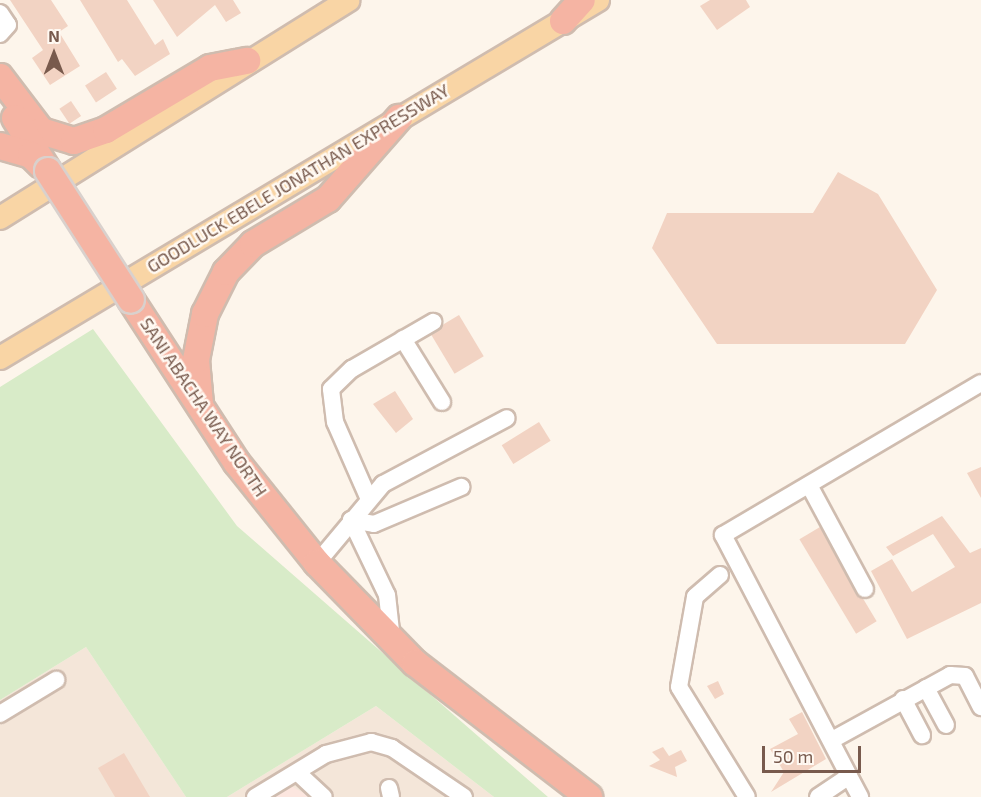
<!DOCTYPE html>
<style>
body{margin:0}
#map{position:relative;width:981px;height:797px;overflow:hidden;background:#fdf5eb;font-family:"Exo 2",sans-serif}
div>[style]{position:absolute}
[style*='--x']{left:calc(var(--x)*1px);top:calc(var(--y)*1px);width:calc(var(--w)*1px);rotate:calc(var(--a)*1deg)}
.residential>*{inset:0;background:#f4e6d9}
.commercial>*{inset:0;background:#fce6df}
.green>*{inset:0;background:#d8ebc8}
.building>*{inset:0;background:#f2d3c3;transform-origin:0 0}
.roads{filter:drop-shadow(2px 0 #cfbcaf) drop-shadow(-2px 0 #cfbcaf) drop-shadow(0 2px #cfbcaf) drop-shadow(0 -2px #cfbcaf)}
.minor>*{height:16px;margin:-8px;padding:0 8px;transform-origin:8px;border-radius:8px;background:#fff}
.major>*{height:22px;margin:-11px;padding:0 11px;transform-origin:11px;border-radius:11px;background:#f9d5a5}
.highway>*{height:26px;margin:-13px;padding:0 13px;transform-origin:13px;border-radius:13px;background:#f5b4a3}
.bridges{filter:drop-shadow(2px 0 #d9d1cd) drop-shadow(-2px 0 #d9d1cd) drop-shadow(0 2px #d9d1cd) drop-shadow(0 -2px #d9d1cd)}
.highway-bridge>*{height:26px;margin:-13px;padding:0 13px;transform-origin:13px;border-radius:13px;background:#f5b4a3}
span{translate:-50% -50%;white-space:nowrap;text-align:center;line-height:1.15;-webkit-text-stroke:5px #fff9f2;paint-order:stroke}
.street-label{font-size:18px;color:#785a4d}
.north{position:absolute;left:24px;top:24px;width:60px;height:60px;-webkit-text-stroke:4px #fff9f2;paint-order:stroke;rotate:0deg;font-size:16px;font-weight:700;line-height:24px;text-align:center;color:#785a4d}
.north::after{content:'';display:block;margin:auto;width:21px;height:27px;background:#785a4d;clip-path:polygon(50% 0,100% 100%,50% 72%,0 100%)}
.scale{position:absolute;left:762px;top:746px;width:99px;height:27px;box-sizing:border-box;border:3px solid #785a4d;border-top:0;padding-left:8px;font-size:18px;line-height:21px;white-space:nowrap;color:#785a4d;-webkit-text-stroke:4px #fff9f2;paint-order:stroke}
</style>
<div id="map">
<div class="residential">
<i style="clip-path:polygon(86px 647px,186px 797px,0 797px,0 700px)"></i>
<i style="clip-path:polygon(376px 706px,494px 797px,227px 797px)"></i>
</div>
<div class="commercial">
<i style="clip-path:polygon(291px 786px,311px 797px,271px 797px)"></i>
</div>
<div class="green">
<i style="clip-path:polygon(93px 329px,237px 526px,548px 797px,494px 797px,376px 706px,227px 797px,186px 797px,86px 647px,0 700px,0 387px)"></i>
</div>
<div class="building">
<i style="clip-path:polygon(10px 0,51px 0,68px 26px,59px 32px,80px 66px,50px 85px,32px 58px,43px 50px)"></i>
<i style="clip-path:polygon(80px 0,127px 0,155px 45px,163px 39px,170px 54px,135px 76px,122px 59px,118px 62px)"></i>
<i style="clip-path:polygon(153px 0,233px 0,241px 13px,226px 22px,215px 5px,177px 37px)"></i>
<i style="clip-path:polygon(710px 0,746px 0,750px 7px,717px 30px,700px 6px)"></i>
<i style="left:106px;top:72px;width:20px;height:25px;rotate:57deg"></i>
<i style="left:71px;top:101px;width:18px;height:14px;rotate:56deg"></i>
<i style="clip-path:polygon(838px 172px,878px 194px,937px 290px,905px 344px,717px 344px,652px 248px,667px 213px,813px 213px)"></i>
<i style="left:459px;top:315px;width:48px;height:34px;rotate:59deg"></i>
<i style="clip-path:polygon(395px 391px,413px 419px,396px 433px,373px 404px)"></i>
<i style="left:539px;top:422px;width:22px;height:44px;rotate:58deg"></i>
<i style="clip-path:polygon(981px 467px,981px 498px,967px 473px)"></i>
<i style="clip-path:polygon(942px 516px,970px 553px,981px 548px,981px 603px,907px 639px,871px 571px,892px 559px,912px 592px,955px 567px,933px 534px,893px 556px,886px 547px)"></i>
<i style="left:820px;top:527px;width:110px;height:24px;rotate:59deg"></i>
<i style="clip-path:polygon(718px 681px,724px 694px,715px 699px,707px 686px)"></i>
<i style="clip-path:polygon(802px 712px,826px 759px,771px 792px,784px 772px,770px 749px,798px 734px,789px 719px)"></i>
<i style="clip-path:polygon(663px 747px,669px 756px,681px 750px,687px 761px,675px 767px,677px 777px,649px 766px,660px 760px,652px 752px)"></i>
<i style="clip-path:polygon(124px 753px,150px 797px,115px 797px,98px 768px)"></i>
</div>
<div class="roads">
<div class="minor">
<i style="--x:0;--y:13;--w:14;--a:56"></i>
<i style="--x:8;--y:25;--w:12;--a:132"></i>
<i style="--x:403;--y:339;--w:74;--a:58.2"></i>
<i style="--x:809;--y:485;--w:118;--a:61.7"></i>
<i style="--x:368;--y:497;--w:82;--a:-113.7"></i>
<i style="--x:335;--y:422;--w:33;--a:-97"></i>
<i style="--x:331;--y:389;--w:29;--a:-44"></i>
<i style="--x:352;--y:369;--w:94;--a:-30.1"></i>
<i style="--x:351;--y:520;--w:83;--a:64.4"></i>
<i style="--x:387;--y:595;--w:45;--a:83.7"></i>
<i style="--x:351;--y:520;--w:23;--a:10"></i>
<i style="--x:374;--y:524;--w:95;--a:-23"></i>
<i style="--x:317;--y:563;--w:103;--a:-50.1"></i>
<i style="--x:383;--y:484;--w:140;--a:-28"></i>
<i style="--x:720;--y:575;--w:33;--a:139"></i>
<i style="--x:695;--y:597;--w:91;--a:100.1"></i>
<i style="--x:679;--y:687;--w:129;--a:58.3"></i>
<i style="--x:926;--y:688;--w:42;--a:61.6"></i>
<i style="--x:903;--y:699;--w:41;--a:62.2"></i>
<i style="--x:0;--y:714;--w:66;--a:-31.3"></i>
<i style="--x:832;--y:740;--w:135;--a:-28.8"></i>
<i style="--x:950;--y:675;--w:15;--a:4"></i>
<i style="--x:965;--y:676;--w:35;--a:63"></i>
<i style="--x:298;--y:773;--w:35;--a:43"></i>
<i style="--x:849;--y:776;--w:272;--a:-117.6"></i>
<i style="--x:723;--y:535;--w:299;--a:-30.5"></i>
<i style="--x:389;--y:788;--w:9;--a:77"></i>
<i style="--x:255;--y:797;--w:83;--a:-31.2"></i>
<i style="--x:326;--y:754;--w:47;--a:-14.9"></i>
<i style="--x:371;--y:742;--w:22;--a:16"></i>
<i style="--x:392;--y:748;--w:87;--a:34.2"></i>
<i style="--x:818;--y:797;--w:37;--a:-34"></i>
<i style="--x:849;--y:776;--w:24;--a:62"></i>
</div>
<div class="major">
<i style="--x:0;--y:218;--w:411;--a:-32"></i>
<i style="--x:0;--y:358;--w:697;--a:-30.91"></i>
</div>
<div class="highway">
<i style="--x:563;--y:21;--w:28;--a:-48"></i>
<i style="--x:0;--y:77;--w:68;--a:52.8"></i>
<i style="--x:41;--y:131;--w:34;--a:17"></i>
<i style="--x:74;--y:141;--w:34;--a:-19"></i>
<i style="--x:106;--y:130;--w:121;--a:-30.8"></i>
<i style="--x:210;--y:68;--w:38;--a:-11"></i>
<i style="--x:15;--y:118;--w:62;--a:58.1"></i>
<i style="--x:0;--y:146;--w:32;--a:16"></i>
<i style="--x:31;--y:155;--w:14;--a:45"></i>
<i style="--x:131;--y:300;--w:194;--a:57"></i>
<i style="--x:237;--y:463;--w:128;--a:51.3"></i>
<i style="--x:317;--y:563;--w:140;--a:45.6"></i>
<i style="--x:415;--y:663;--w:220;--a:37.6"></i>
<i style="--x:200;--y:404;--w:44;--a:-95.2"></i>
<i style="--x:196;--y:360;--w:47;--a:-78.9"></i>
<i style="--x:205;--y:314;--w:47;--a:-63.4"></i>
<i style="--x:226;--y:272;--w:39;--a:-46"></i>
<i style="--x:253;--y:244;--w:87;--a:-31"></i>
<i style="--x:328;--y:199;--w:108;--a:-48.8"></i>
</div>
</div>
<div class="bridges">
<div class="highway-bridge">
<i style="--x:48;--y:171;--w:153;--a:57.2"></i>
</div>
</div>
<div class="street-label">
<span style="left:298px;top:178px;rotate:-31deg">GOODLUCK EBELE JONATHAN EXPRESSWAY</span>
<span style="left:204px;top:407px;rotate:56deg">SANI ABACHA WAY NORTH</span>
</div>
<div class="north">N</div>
<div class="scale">50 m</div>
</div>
